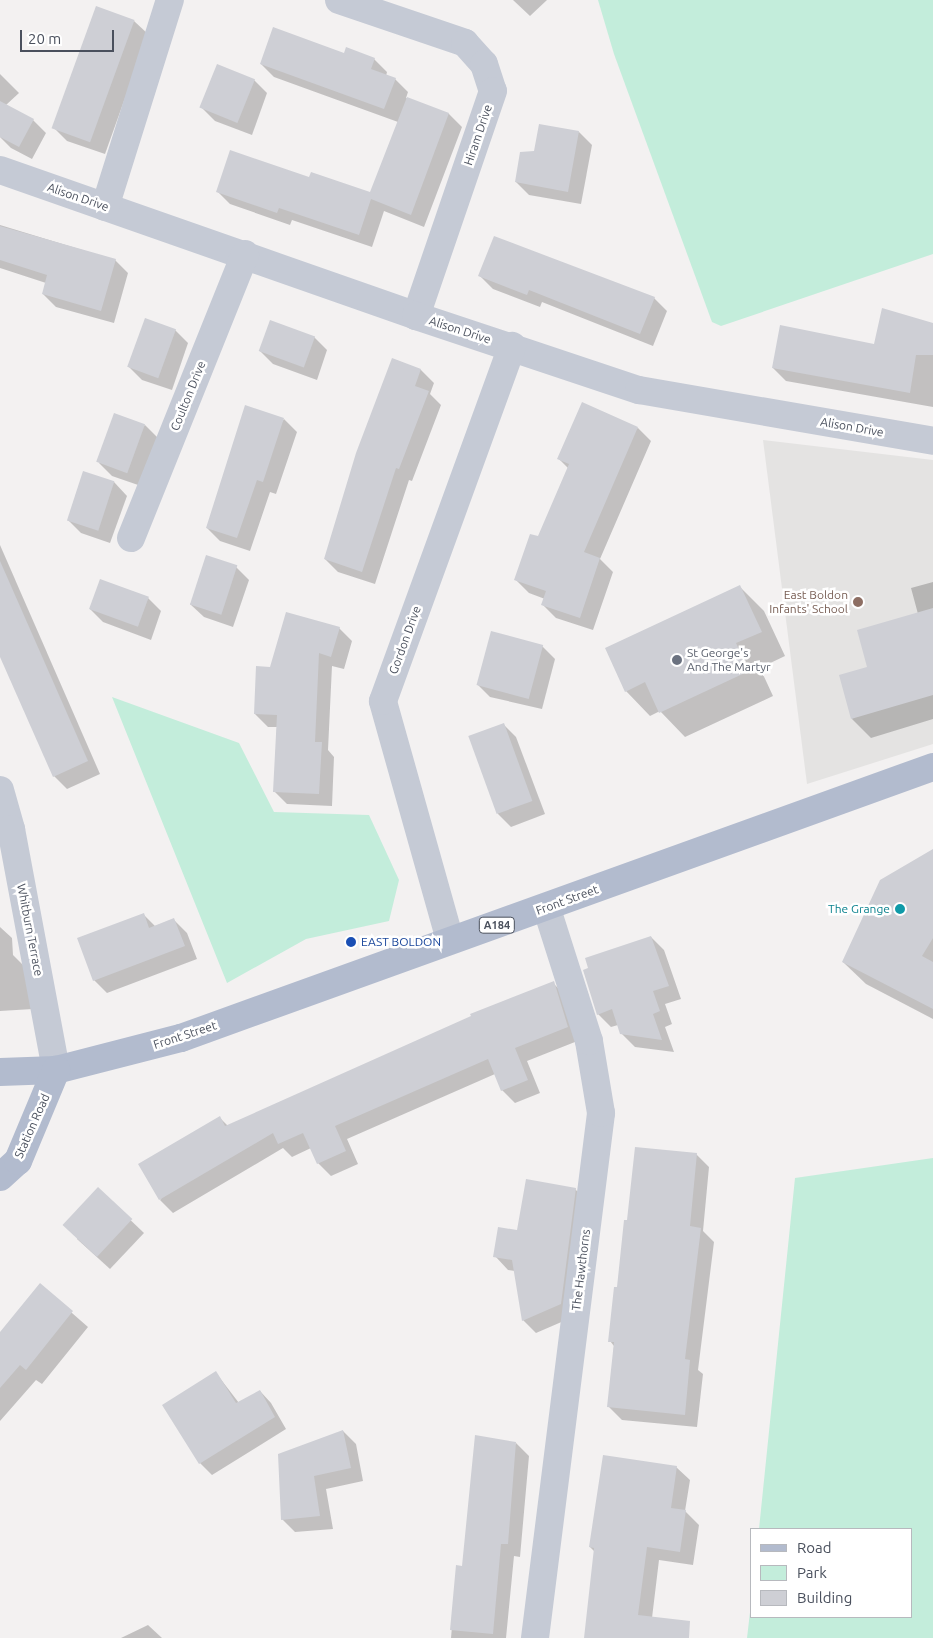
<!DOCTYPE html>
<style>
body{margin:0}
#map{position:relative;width:933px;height:1638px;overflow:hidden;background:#f3f1f1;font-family:Ubuntu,sans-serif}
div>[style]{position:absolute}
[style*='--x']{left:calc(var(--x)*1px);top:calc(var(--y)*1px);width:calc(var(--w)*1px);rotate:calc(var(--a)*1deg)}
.education>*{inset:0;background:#e4e3e2}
.green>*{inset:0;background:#c3eddb}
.shadow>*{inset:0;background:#0003}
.building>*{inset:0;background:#cecfd5;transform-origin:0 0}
.minor>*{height:28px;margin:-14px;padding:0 14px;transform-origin:14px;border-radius:14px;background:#c5cad5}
.major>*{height:28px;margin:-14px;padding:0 14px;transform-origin:14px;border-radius:14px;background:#b2bbce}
.dots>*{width:14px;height:14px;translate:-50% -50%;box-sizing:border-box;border:2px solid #fff;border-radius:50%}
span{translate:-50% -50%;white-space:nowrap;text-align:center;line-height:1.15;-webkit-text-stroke:5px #fff;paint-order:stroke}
.shield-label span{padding:1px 4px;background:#fff;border:1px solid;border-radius:4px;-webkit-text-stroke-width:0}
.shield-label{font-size:11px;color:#4a505d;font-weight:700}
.street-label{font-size:12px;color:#4a505d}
.education-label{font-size:12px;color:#785e54}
.right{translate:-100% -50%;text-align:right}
.worship-label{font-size:12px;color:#5b616d}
.left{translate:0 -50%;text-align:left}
.culture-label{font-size:12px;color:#0d838f}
.transit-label{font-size:12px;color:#164399}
.legend{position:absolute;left:750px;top:1528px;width:162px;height:90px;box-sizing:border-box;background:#fff;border:1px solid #b7b9be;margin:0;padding:6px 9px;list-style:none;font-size:15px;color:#4a505d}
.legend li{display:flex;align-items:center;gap:10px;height:25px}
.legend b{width:25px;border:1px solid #b7b9be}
.scale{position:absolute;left:20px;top:30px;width:94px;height:22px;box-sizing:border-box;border:2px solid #4a505d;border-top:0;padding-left:6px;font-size:15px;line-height:18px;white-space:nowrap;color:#4a505d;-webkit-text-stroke:4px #fff;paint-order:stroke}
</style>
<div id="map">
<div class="education">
<i style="clip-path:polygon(763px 440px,933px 460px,933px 744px,807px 784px)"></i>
</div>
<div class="green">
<i style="clip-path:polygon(598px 0,933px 0,933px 254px,721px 326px,712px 322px,614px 54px)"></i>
<i style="clip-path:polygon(112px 697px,239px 743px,274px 812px,369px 815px,399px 880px,389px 921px,306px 939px,227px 983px)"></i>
<i style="clip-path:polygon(933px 1158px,933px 1638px,747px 1638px,752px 1595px,752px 1617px,912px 1617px,912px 1529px,759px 1529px,795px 1178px)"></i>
</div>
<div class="shadow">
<i style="clip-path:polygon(513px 0,547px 0,530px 16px)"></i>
<i style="clip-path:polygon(134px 21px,148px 34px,105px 154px,67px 141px,54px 128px)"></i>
<i style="clip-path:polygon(345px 54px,374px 59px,387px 72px,386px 76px,395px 79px,408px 92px,406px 98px,449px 114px,462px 127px,424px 227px,384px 211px,372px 247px,292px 220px,290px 225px,230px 204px,217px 191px,310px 179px,371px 194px,398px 122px,274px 77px,261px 64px)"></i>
<i style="clip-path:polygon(0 74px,19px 93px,6px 105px,33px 120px,46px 133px,32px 159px,11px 148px,0 137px)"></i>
<i style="clip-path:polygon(254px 80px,267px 93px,252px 135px,215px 121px,202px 108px)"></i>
<i style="clip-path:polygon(579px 132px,592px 145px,581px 204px,529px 195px,516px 182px,535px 152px)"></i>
<i style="clip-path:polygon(0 225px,115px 260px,128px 273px,114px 323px,56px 307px,43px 294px,46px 283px,0 268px)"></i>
<i style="clip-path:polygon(480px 276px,654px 298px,667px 311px,653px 346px,542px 302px,540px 307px,493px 289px)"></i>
<i style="clip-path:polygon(933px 324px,933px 407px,786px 381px,773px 368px,875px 345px)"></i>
<i style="clip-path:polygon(175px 330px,188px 343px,172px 390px,142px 380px,129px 367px)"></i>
<i style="clip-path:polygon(314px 337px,327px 350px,317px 380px,273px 364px,260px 351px)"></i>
<i style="clip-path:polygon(393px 359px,421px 370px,434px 383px,430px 394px,441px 405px,412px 481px,409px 480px,375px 584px,338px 572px,325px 559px)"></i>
<i style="clip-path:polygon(284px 419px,297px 432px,276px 494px,270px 492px,250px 551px,220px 541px,207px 528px)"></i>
<i style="clip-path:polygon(145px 425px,158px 438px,141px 486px,112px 476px,99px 463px)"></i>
<i style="clip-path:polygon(638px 428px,651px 441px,600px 559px,613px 572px,593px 630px,556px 618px,543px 605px,545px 599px,529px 593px,516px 580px,539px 538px,569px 469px,559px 459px)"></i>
<i style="clip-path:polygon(84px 473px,114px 482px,127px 496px,110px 543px,81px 533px,68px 520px)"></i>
<i style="clip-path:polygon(0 545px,100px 774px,67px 789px,54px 776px,0 651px)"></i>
<i style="clip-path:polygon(236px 567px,249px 580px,233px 627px,204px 617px,190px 604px)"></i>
<i style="clip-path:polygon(933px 582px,933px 719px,871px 738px,852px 719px,869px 668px,918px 614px,911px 588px)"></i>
<i style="clip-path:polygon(740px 587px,764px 611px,785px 656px,760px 668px,773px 696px,685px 737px,660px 711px,650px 716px,626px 691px)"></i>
<i style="clip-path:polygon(148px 598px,161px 611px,151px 640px,103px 622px,90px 609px)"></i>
<i style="clip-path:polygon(339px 628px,352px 641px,344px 669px,332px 666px,328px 750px,334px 757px,332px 806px,287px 804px,274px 791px,277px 727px,268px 727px,255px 714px,271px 668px)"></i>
<i style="clip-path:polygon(542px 646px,555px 659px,542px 709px,490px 697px,477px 684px)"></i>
<i style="clip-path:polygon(503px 724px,516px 737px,545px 814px,511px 827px,498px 814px)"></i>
<i style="clip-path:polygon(933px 851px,933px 1019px,866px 984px,843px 962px)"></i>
<i style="clip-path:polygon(143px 914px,155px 926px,174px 920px,187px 933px,197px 959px,107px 993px,94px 980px)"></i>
<i style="clip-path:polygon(0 927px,12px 938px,13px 955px,31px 973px,33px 1009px,0 1011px)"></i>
<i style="clip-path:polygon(651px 937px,664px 950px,681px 999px,665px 1004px,672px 1024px,665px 1027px,674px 1052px,635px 1047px,622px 1034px,618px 1025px,611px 1027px,598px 1014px,590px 968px)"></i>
<i style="clip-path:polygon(553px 983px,566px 996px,580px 1040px,527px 1061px,540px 1093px,515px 1103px,502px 1090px,495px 1074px,347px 1139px,358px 1164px,331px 1176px,318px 1163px,311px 1148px,292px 1157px,283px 1148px,173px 1213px,160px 1200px,220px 1118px,228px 1126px)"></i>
<i style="clip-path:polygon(696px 1154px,709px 1167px,703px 1231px,714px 1242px,698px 1370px,703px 1374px,697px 1427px,622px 1420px,609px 1407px,614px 1346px,610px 1341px,618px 1289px)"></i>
<i style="clip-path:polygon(98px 1189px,144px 1233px,110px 1269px,77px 1239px)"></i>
<i style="clip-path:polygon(575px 1189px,588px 1202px,573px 1317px,536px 1333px,523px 1320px,515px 1271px,508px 1270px,495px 1256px,518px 1232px)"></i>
<i style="clip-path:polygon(40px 1285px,88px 1327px,42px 1384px,36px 1380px,0 1421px,0 1334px)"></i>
<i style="clip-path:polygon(216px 1373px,239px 1403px,260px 1391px,271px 1403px,286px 1429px,212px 1475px,200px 1463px)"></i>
<i style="clip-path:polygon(343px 1431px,356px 1444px,363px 1481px,326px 1489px,333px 1529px,295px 1532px,282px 1519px)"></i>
<i style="clip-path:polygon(516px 1443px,529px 1456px,520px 1557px,514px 1556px,506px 1638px,451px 1638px,457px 1567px,463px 1567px)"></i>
<i style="clip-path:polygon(676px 1467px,690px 1480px,685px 1511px,699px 1525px,693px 1565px,659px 1560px,652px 1618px,686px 1638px,585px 1638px,595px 1552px,590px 1547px)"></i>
<i style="clip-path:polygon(148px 1625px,162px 1638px,121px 1638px)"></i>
</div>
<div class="building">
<i style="left:96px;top:6px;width:41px;height:130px;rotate:20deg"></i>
<i style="clip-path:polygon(273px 27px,344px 53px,346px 47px,375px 58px,371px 69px,396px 78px,384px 109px,260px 64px)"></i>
<i style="left:217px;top:64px;width:41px;height:47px;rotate:22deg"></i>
<i style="clip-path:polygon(407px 97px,449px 113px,411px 215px,371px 199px,359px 235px,279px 208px,277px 213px,216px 192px,230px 150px,309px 177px,311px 172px,370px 192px)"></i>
<i style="clip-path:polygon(0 101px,34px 119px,19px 147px,0 137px)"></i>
<i style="clip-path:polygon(539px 124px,579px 131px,568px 192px,515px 182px,520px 152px,534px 151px)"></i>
<i style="clip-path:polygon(0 226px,116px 259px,101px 311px,42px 294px,47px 275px,0 260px)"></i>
<i style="clip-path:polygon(494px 236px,655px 297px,640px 334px,529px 290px,527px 295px,478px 276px)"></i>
<i style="clip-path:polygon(882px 308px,933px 323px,933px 355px,916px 355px,910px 393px,772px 368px,780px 325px,874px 344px)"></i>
<i style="left:145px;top:318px;width:33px;height:52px;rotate:20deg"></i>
<i style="left:270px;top:320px;width:48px;height:33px;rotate:20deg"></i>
<i style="clip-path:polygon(392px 358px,421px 369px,415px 386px,429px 391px,399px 469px,396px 468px,362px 572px,324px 559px,356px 453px)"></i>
<i style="clip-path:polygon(582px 402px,638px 427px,584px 552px,600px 558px,580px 618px,541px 605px,546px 591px,514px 580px,530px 534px,538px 536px,569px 464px,557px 459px)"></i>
<i style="clip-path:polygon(245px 405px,284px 418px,263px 482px,257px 480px,237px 538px,206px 528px)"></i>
<i style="left:114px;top:413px;width:33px;height:52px;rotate:20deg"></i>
<i style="left:83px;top:471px;width:33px;height:52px;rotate:18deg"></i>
<i style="left:206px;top:555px;width:33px;height:52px;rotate:18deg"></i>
<i style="clip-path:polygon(0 561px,88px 761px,53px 777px,0 657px)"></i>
<i style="left:100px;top:579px;width:52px;height:32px;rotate:20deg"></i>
<i style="clip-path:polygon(740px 585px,762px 632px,736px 643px,749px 671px,659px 713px,645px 682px,625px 692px,605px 648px)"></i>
<i style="clip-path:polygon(933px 608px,933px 695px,851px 719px,839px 675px,867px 667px,857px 630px)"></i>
<i style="clip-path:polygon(286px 612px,340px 627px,331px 657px,319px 653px,315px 742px,322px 742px,319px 794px,273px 792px,277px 715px,254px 714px,256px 666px,270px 667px)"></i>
<i style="left:491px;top:631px;width:54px;height:56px;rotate:15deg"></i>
<i style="left:504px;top:723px;width:83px;height:38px;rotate:70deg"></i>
<i style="clip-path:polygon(933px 849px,933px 938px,922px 956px,933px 962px,933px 1009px,842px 962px,880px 880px)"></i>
<i style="clip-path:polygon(144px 913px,149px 928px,174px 918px,185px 946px,93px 981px,77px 938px)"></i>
<i style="clip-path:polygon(651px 936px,669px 986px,653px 991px,660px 1011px,653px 1014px,662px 1040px,620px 1034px,612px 1009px,597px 1015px,583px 970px,588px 968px,585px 958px)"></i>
<i style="clip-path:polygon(554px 981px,568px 1027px,515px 1048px,528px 1080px,501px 1091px,488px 1059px,335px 1126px,346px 1151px,317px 1164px,303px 1133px,278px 1144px,273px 1133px,159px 1200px,138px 1164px,220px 1116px,225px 1126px,471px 1016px,470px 1014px)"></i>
<i style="clip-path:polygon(635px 1147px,697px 1153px,690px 1226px,701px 1228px,685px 1359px,690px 1360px,685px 1415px,607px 1407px,614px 1342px,608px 1342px,614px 1287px,617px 1287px,624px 1220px,627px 1220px)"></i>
<i style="clip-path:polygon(526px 1179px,576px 1188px,561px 1304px,522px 1321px,512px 1260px,493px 1257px,498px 1227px,517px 1230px)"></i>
<i style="left:98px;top:1187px;width:47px;height:52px;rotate:43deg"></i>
<i style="clip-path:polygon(40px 1283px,73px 1311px,26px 1370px,20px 1365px,0 1388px,0 1332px)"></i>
<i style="clip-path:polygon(216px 1371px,236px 1403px,260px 1390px,275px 1417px,199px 1464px,162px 1405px)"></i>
<i style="clip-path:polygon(343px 1430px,351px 1468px,314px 1476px,320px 1516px,281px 1520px,278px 1454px)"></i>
<i style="clip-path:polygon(475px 1435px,516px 1442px,508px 1544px,501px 1544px,493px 1634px,450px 1630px,456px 1565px,462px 1566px)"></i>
<i style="clip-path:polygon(603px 1455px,677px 1466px,671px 1508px,686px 1510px,680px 1552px,647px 1547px,638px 1615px,690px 1621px,689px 1638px,584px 1638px,594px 1548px,589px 1547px)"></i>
</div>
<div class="minor">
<i style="--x:339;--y:0;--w:133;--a:18.8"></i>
<i style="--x:465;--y:43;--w:28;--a:48"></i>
<i style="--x:484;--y:64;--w:28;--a:72"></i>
<i style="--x:493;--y:91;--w:238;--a:108.9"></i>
<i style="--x:0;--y:170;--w:441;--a:19.3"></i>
<i style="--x:416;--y:316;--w:235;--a:18.4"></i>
<i style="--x:639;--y:390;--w:298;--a:9.8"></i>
<i style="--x:105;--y:207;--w:217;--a:-72.6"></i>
<i style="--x:131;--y:538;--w:306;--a:-68.1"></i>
<i style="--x:0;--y:790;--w:41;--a:74.2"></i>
<i style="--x:11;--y:829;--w:245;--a:79.4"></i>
<i style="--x:450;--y:940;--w:248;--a:-105.7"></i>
<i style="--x:383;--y:701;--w:378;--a:-70"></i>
<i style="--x:535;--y:1638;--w:529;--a:-82.83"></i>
<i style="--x:601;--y:1113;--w:73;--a:-99.5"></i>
<i style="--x:589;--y:1041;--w:139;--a:-107.7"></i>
</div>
<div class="major">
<i style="--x:0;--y:1072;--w:56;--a:-2"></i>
<i style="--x:56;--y:1070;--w:129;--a:-14.4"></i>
<i style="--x:181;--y:1038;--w:799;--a:-19.82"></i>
<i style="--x:0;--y:1177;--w:24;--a:-42"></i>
<i style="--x:18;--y:1161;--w:99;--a:-67.3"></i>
</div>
<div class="dots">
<i style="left:858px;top:602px;background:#8d6e63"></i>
<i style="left:677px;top:660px;background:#6b7280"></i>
<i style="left:900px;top:909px;background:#0f9aa8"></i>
<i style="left:351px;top:942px;background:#1a4fb4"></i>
</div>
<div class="shield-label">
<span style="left:497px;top:925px">A184</span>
</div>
<div class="street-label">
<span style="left:478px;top:135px;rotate:-71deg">Hiram Drive</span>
<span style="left:78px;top:197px;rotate:19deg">Alison Drive</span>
<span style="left:460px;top:330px;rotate:18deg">Alison Drive</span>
<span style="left:188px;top:396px;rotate:-68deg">Coulton Drive</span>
<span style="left:852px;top:427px;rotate:10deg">Alison Drive</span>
<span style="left:405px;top:640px;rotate:-70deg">Gordon Drive</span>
<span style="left:567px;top:900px;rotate:-20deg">Front Street</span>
<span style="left:30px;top:930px;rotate:79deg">Whitburn Terrace</span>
<span style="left:185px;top:1035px;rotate:-18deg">Front Street</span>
<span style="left:32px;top:1126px;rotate:-66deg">Station Road</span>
<span style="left:581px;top:1270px;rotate:-83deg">The Hawthorns</span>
</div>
<div class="education-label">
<span class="right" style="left:848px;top:602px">East Boldon<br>Infants' School</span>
</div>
<div class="worship-label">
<span class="left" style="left:687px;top:660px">St George's<br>And The Martyr</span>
</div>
<div class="culture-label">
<span class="right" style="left:890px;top:909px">The Grange</span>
</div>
<div class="transit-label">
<span class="left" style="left:361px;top:942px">EAST BOLDON</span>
</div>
<ul class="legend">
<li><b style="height:6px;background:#b2bbce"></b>Road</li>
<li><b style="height:14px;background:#c3eddb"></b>Park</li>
<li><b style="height:14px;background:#cecfd5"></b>Building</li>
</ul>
<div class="scale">20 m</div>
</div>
